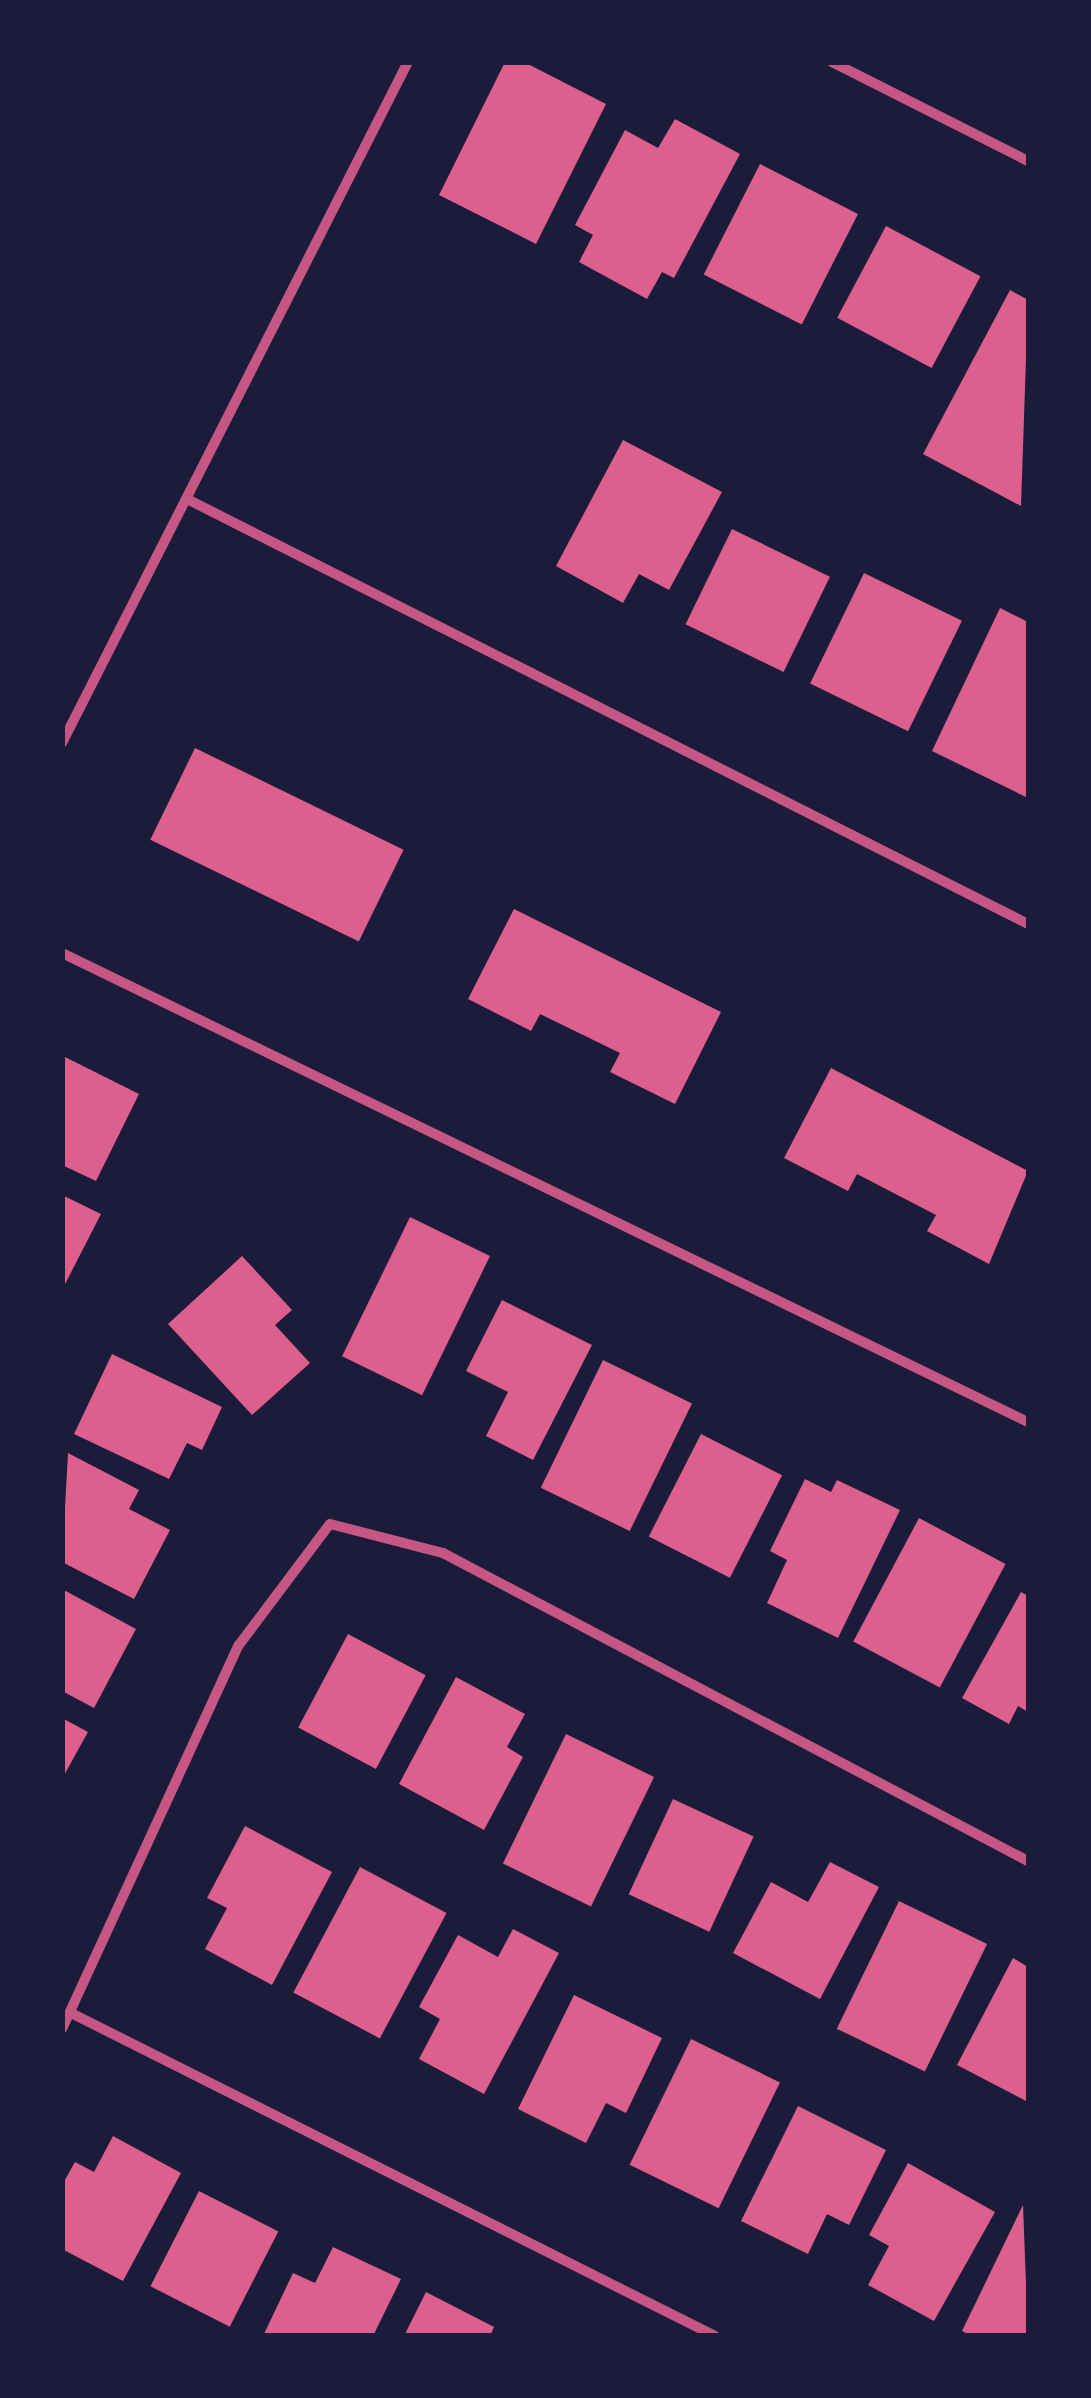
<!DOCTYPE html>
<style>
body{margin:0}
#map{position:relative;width:1091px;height:2398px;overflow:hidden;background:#1b1b3a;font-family:"Alegreya Sans",sans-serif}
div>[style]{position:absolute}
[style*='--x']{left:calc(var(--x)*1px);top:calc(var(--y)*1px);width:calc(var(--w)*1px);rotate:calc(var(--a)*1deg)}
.building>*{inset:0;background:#dd5f8e;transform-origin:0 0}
.minor>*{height:10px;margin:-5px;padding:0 5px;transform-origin:5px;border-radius:5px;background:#c65784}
span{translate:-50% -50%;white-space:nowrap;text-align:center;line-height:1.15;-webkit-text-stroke:8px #1b1b3a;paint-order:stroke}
.frame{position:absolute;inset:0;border:65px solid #1b1b3a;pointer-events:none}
</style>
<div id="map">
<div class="building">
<i style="clip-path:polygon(505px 62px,524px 62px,606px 104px,536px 244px,439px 195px)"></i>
<i style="clip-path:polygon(675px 119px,740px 154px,674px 278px,662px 272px,647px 299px,579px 262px,593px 235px,575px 225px,625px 130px,658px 148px)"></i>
<i style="left:760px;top:164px;width:110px;height:124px;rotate:27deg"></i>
<i style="left:886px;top:226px;width:107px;height:104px;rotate:28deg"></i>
<i style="clip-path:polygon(1010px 290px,1028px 300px,1021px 506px,923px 454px)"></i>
<i style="clip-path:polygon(623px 440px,722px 492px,669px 590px,639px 574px,623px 603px,556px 566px)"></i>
<i style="left:732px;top:529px;width:109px;height:106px;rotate:26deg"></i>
<i style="left:864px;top:573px;width:109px;height:123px;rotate:26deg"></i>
<i style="clip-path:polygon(1000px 608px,1028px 622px,1028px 798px,932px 751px)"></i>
<i style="left:195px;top:748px;width:232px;height:102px;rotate:26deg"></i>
<i style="clip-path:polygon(514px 909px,721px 1012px,675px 1104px,610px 1072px,620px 1053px,540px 1014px,531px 1031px,468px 999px)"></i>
<i style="clip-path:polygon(65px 1057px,139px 1094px,96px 1181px,62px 1165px)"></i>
<i style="clip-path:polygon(831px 1068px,1028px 1171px,989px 1264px,927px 1231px,936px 1215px,857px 1174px,848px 1191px,784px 1158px)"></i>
<i style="clip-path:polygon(62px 1195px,101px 1214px,62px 1290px)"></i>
<i style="left:410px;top:1217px;width:89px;height:155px;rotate:26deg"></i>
<i style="clip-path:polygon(242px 1256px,292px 1310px,275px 1325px,310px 1363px,252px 1415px,168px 1324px)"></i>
<i style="clip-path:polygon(502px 1300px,592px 1345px,533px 1460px,486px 1436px,508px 1392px,466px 1371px)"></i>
<i style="clip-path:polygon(112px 1354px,222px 1407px,202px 1450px,187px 1443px,169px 1479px,74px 1434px)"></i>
<i style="left:603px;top:1360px;width:99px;height:142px;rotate:26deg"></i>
<i style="left:701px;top:1434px;width:91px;height:115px;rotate:27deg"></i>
<i style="clip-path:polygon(68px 1453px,139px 1490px,129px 1509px,170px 1530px,134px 1599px,62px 1562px)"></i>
<i style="clip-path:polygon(805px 1479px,831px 1492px,837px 1480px,900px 1510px,838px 1638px,767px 1603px,787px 1560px,770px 1551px)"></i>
<i style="left:919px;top:1518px;width:98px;height:140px;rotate:28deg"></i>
<i style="clip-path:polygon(62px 1589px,136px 1629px,94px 1708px,62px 1691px)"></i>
<i style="clip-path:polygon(1021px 1592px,1028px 1596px,1028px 1712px,1018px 1706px,1009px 1724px,962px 1698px)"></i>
<i style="left:348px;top:1634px;width:88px;height:106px;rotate:28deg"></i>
<i style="clip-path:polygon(456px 1677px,525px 1714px,507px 1747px,523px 1757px,484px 1830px,399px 1784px)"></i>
<i style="clip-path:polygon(62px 1718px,88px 1732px,62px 1779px)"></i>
<i style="left:566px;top:1734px;width:98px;height:144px;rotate:26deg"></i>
<i style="left:673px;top:1799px;width:89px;height:105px;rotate:25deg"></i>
<i style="clip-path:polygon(245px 1826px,332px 1872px,272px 1985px,205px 1949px,227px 1908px,207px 1898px)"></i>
<i style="clip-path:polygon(830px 1862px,879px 1887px,820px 1999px,733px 1953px,771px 1882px,808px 1902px)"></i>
<i style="left:360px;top:1867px;width:98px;height:142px;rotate:28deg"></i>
<i style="left:899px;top:1901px;width:98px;height:142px;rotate:26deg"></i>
<i style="clip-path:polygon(513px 1929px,559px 1953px,484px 2094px,419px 2059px,440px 2019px,419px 2007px,458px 1935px,498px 1957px)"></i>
<i style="clip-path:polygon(1013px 1958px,1028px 1967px,1028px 2102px,957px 2065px)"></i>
<i style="clip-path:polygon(574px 1995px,662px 2038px,626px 2113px,606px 2103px,586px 2143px,518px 2109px)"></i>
<i style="left:691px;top:2039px;width:99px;height:140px;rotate:26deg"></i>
<i style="clip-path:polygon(798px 2106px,886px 2150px,849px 2225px,827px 2214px,808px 2254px,741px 2221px)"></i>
<i style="clip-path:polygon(113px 2136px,181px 2173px,123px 2281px,62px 2249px,62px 2185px,75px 2162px,94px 2172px)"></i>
<i style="clip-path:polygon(908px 2163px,995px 2212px,934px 2321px,868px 2285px,889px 2246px,869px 2235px)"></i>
<i style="left:199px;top:2191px;width:89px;height:107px;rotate:27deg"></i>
<i style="clip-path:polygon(1023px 2205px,1028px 2336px,972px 2336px,962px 2331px)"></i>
<i style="clip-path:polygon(333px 2247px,401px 2279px,373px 2336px,263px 2336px,293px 2273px,315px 2283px)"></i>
<i style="clip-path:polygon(426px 2292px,494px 2327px,490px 2336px,404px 2336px)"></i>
</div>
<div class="minor">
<i style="--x:832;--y:62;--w:220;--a:26.8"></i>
<i style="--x:187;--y:499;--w:942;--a:26.81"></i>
<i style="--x:62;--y:743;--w:764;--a:-63.07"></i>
<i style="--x:62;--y:953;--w:1074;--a:25.9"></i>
<i style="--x:71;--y:2013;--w:720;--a:26.64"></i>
<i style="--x:62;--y:2029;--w:423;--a:-65.3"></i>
<i style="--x:239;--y:1645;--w:151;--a:-53.1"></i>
<i style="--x:330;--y:1524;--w:117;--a:14.4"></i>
<i style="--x:443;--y:1553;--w:661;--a:27.77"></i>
</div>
<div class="frame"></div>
</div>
